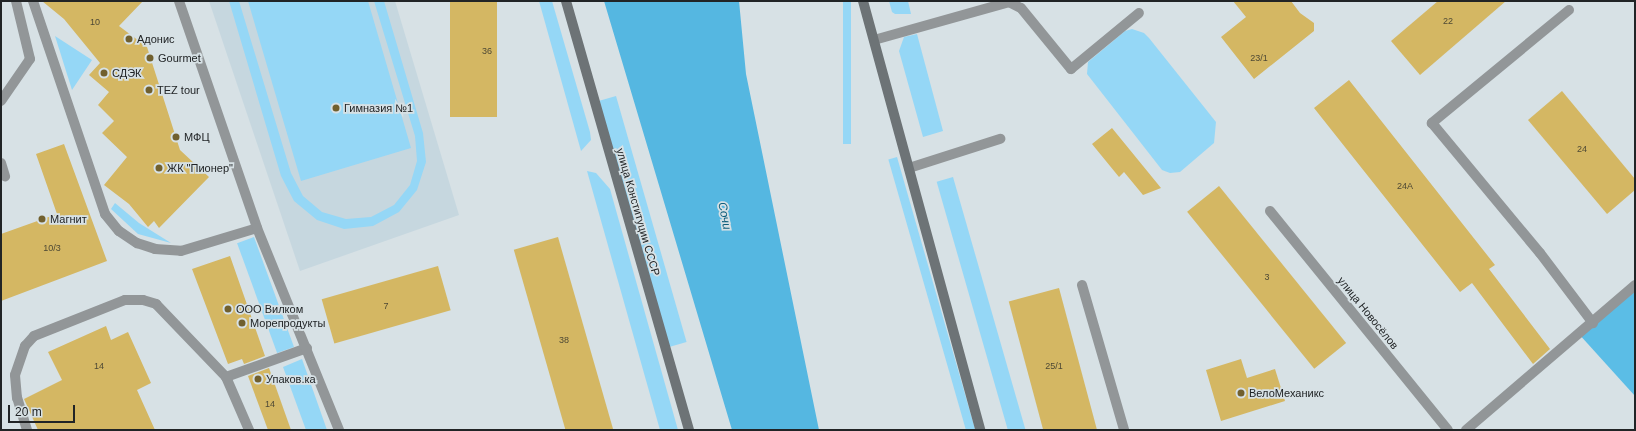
<!DOCTYPE html>
<meta charset="utf-8">
<style>
body{margin:0}
#map{position:relative;width:1636px;height:431px;overflow:hidden;background:#d7e1e5;font-family:Arial,sans-serif}
div>[style]{position:absolute}
[style*='--x']{left:calc(var(--x)*1px);top:calc(var(--y)*1px);width:calc(var(--w)*1px);rotate:calc(var(--a)*1deg)}
.built>*{inset:0;background:#c6d7df}
.green>*{inset:0;background:#95d7f6;transform-origin:0 0}
.forest>*{inset:0;background:#5bbde6}
.water>*{inset:0;background:#55b7e1}
.building>*{inset:0;background:#d4b763;transform-origin:0 0}
.lane>*{height:10px;margin:-5px;padding:0 5px;transform-origin:5px;border-radius:5px;background:#929698}
.street>*{height:10px;margin:-5px;padding:0 5px;transform-origin:5px;border-radius:5px;background:#929698}
.secondary>*{height:10px;margin:-5px;padding:0 5px;transform-origin:5px;border-radius:5px;background:#6d7376}
.dots>*{width:11px;height:11px;translate:-50% -50%;box-sizing:border-box;border:2px solid #d7e1e5;border-radius:50%}
span{translate:-50% -50%;white-space:nowrap;text-align:center;line-height:1.15;-webkit-text-stroke:3.5px #d7e1e5;paint-order:stroke}
.number-label{font-size:9px;color:#4e4935}
.number-label span{-webkit-text-stroke-width:0}
.poi-label{font-size:11px;color:#212426}
.left{translate:0 -50%;text-align:left}
.street-label{font-size:11px;color:#212426}
.water-label{font-size:12px;color:#0f5e7b;font-style:italic}
.frame{position:absolute;inset:0;border:2px solid #212426;pointer-events:none}
.scale{position:absolute;left:8px;top:405px;width:67px;height:18px;box-sizing:border-box;border:2px solid #212426;border-top:0;padding-left:5px;font-size:12px;line-height:14px;white-space:nowrap;color:#212426;-webkit-text-stroke:3px #d7e1e5;paint-order:stroke}
</style>
<div id="map">
<div class="built">
<i style="clip-path:polygon(209px 1px,395px 1px,459px 215px,300px 271px)"></i>
</div>
<div class="green">
<i style="clip-path:polygon(229px 1px,239px 1px,291px 173px,303px 196px,322px 212px,346px 219px,371px 217px,394px 205px,410px 185px,417px 161px,415px 136px,374px 1px,384px 1px,423px 133px,426px 162px,417px 190px,399px 212px,373px 226px,344px 229px,317px 220px,294px 201px,281px 176px)"></i>
<i style="clip-path:polygon(248px 1px,368px 1px,411px 148px,301px 181px)"></i>
<i style="clip-path:polygon(539px 1px,552px 1px,590px 132px,591px 140px,581px 151px)"></i>
<i style="left:843px;top:1px;width:8px;height:143px"></i>
<i style="clip-path:polygon(889px 1px,908px 1px,911px 14px,895px 14px,892px 12px)"></i>
<i style="clip-path:polygon(1132px 29px,1144px 33px,1149px 38px,1216px 122px,1214px 143px,1180px 172px,1170px 173px,1162px 170px,1087px 74px,1088px 62px,1125px 31px)"></i>
<i style="clip-path:polygon(917px 34px,943px 131px,923px 137px,899px 51px,904px 37px)"></i>
<i style="clip-path:polygon(55px 36px,92px 60px,72px 90px)"></i>
<i style="left:616px;top:96px;width:256px;height:19px;rotate:74deg"></i>
<i style="left:897px;top:157px;width:283px;height:9px;rotate:74deg"></i>
<i style="clip-path:polygon(587px 171px,596px 173px,610px 189px,678px 430px,660px 430px)"></i>
<i style="left:953px;top:177px;width:264px;height:17px;rotate:74deg"></i>
<i style="clip-path:polygon(115px 203px,139px 223px,171px 243px,138px 234px,111px 209px)"></i>
<i style="left:254px;top:237px;width:117px;height:18px;rotate:70deg"></i>
<i style="clip-path:polygon(302px 359px,327px 430px,306px 430px,283px 367px)"></i>
</div>
<div class="forest">
<i style="clip-path:polygon(1635px 285px,1635px 396px,1578px 333px)"></i>
</div>
<div class="water">
<i style="clip-path:polygon(604px 1px,739px 1px,746px 74px,819px 430px,732px 430px)"></i>
</div>
<div class="building">
<i style="clip-path:polygon(42px 1px,143px 1px,119px 26px,147px 47px,180px 150px,209px 177px,159px 228px,154px 221px,148px 227px,129px 204px,104px 185px,127px 157px,102px 133px,114px 121px,98px 105px,109px 92px,89px 75px,100px 63px,64px 19px)"></i>
<i style="left:450px;top:1px;width:47px;height:116px"></i>
<i style="clip-path:polygon(1233px 1px,1291px 1px,1300px 13px,1314px 23px,1314px 31px,1254px 79px,1221px 37px,1246px 17px)"></i>
<i style="clip-path:polygon(1438px 1px,1506px 1px,1420px 75px,1391px 41px)"></i>
<i style="clip-path:polygon(1349px 80px,1495px 265px,1489px 269px,1550px 349px,1533px 364px,1472px 283px,1460px 292px,1314px 108px)"></i>
<i style="clip-path:polygon(1562px 91px,1635px 179px,1635px 190px,1607px 214px,1528px 120px)"></i>
<i style="clip-path:polygon(1112px 128px,1161px 188px,1143px 195px,1124px 172px,1119px 177px,1092px 144px)"></i>
<i style="clip-path:polygon(64px 144px,107px 261px,1px 301px,1px 234px,57px 214px,36px 154px)"></i>
<i style="left:1219px;top:186px;width:202px;height:41px;rotate:51deg"></i>
<i style="left:558px;top:237px;width:201px;height:46px;rotate:74deg"></i>
<i style="clip-path:polygon(230px 256px,265px 356px,244px 364px,242px 359px,228px 364px,192px 269px)"></i>
<i style="left:438px;top:266px;width:46px;height:121px;rotate:74deg"></i>
<i style="left:1059px;top:288px;width:147px;height:52px;rotate:75deg"></i>
<i style="clip-path:polygon(106px 326px,111px 340px,128px 332px,151px 383px,137px 390px,155px 430px,38px 430px,24px 399px,62px 380px,48px 352px)"></i>
<i style="clip-path:polygon(1241px 359px,1247px 378px,1275px 369px,1285px 401px,1221px 421px,1206px 370px)"></i>
<i style="clip-path:polygon(269px 368px,291px 430px,268px 430px,248px 376px)"></i>
</div>
<div class="lane">
<i style="--x:33;--y:1;--w:225;--a:71.3"></i>
<i style="--x:105;--y:214;--w:22;--a:51"></i>
<i style="--x:119;--y:231;--w:22;--a:34"></i>
<i style="--x:137;--y:243;--w:19;--a:18"></i>
<i style="--x:155;--y:249;--w:26;--a:4"></i>
<i style="--x:181;--y:251;--w:79;--a:-16.8"></i>
<i style="--x:1569;--y:10;--w:178;--a:140.5"></i>
<i style="--x:1432;--y:123;--w:169;--a:50.3"></i>
<i style="--x:1540;--y:253;--w:88;--a:52.9"></i>
<i style="--x:874;--y:40;--w:140;--a:-15.7"></i>
<i style="--x:1009;--y:2;--w:13;--a:27"></i>
<i style="--x:1021;--y:8;--w:79;--a:50.7"></i>
<i style="--x:1071;--y:69;--w:88;--a:-39.5"></i>
<i style="--x:1;--y:101;--w:51;--a:-55.4"></i>
<i style="--x:30;--y:59;--w:60;--a:-103.6"></i>
<i style="--x:1;--y:163;--w:14;--a:73"></i>
<i style="--x:909;--y:168;--w:96;--a:-17.7"></i>
<i style="--x:1270;--y:211;--w:282;--a:50.9"></i>
<i style="--x:1082;--y:285;--w:151;--a:73.8"></i>
<i style="--x:226;--y:377;--w:58;--a:66.5"></i>
<i style="--x:27;--y:430;--w:34;--a:-107"></i>
<i style="--x:17;--y:398;--w:23;--a:-95"></i>
<i style="--x:15;--y:375;--w:31;--a:-71"></i>
<i style="--x:25;--y:346;--w:13;--a:-48"></i>
<i style="--x:34;--y:336;--w:98;--a:-21.6"></i>
<i style="--x:125;--y:300;--w:18;--a:0"></i>
<i style="--x:143;--y:300;--w:14;--a:17"></i>
<i style="--x:156;--y:304;--w:101;--a:46.2"></i>
<i style="--x:226;--y:377;--w:86;--a:-19.7"></i>
<i style="--x:1466;--y:430;--w:223;--a:-40.6"></i>
</div>
<div class="street">
<i style="--x:179;--y:1;--w:240;--a:71"></i>
<i style="--x:257;--y:228;--w:218;--a:67.9"></i>
</div>
<div class="secondary">
<i style="--x:566;--y:1;--w:446;--a:74"></i>
<i style="--x:863;--y:1;--w:445;--a:74.7"></i>
</div>
<div class="dots">
<i style="left:129px;top:39px;background:#71602e"></i>
<i style="left:150px;top:58px;background:#71602e"></i>
<i style="left:104px;top:73px;background:#71602e"></i>
<i style="left:149px;top:90px;background:#71602e"></i>
<i style="left:336px;top:108px;background:#71602e"></i>
<i style="left:176px;top:137px;background:#71602e"></i>
<i style="left:159px;top:168px;background:#71602e"></i>
<i style="left:42px;top:219px;background:#71602e"></i>
<i style="left:228px;top:309px;background:#71602e"></i>
<i style="left:242px;top:323px;background:#71602e"></i>
<i style="left:258px;top:379px;background:#71602e"></i>
<i style="left:1241px;top:393px;background:#71602e"></i>
</div>
<div class="number-label">
<span style="left:1448px;top:21px">22</span>
<span style="left:95px;top:22px">10</span>
<span style="left:487px;top:51px">36</span>
<span style="left:1259px;top:58px">23/1</span>
<span style="left:1582px;top:149px">24</span>
<span style="left:1405px;top:186px">24А</span>
<span style="left:52px;top:248px">10/3</span>
<span style="left:1267px;top:277px">3</span>
<span style="left:386px;top:306px">7</span>
<span style="left:564px;top:340px">38</span>
<span style="left:99px;top:366px">14</span>
<span style="left:1054px;top:366px">25/1</span>
<span style="left:270px;top:404px">14</span>
</div>
<div class="poi-label">
<span class="left" style="left:137px;top:39px">Адонис</span>
<span class="left" style="left:158px;top:58px">Gourmet</span>
<span class="left" style="left:112px;top:73px">СДЭК</span>
<span class="left" style="left:157px;top:90px">TEZ tour</span>
<span class="left" style="left:344px;top:108px">Гимназия №1</span>
<span class="left" style="left:184px;top:137px">МФЦ</span>
<span class="left" style="left:167px;top:168px">ЖК "Пионер"</span>
<span class="left" style="left:50px;top:219px">Магнит</span>
<span class="left" style="left:236px;top:309px">ООО Вилком</span>
<span class="left" style="left:250px;top:323px">Морепродукты</span>
<span class="left" style="left:266px;top:379px">Упаков.ка</span>
<span class="left" style="left:1249px;top:393px">ВелоМеханикс</span>
</div>
<div class="street-label">
<span style="left:638px;top:212px;rotate:74deg">улица Конституции СССР</span>
<span style="left:1368px;top:313px;rotate:51deg">улица Новосёлов</span>
</div>
<div class="water-label">
<span style="left:724px;top:216px;rotate:79deg">Сочи</span>
</div>
<div class="frame"></div>
<div class="scale">20 m</div>
</div>
